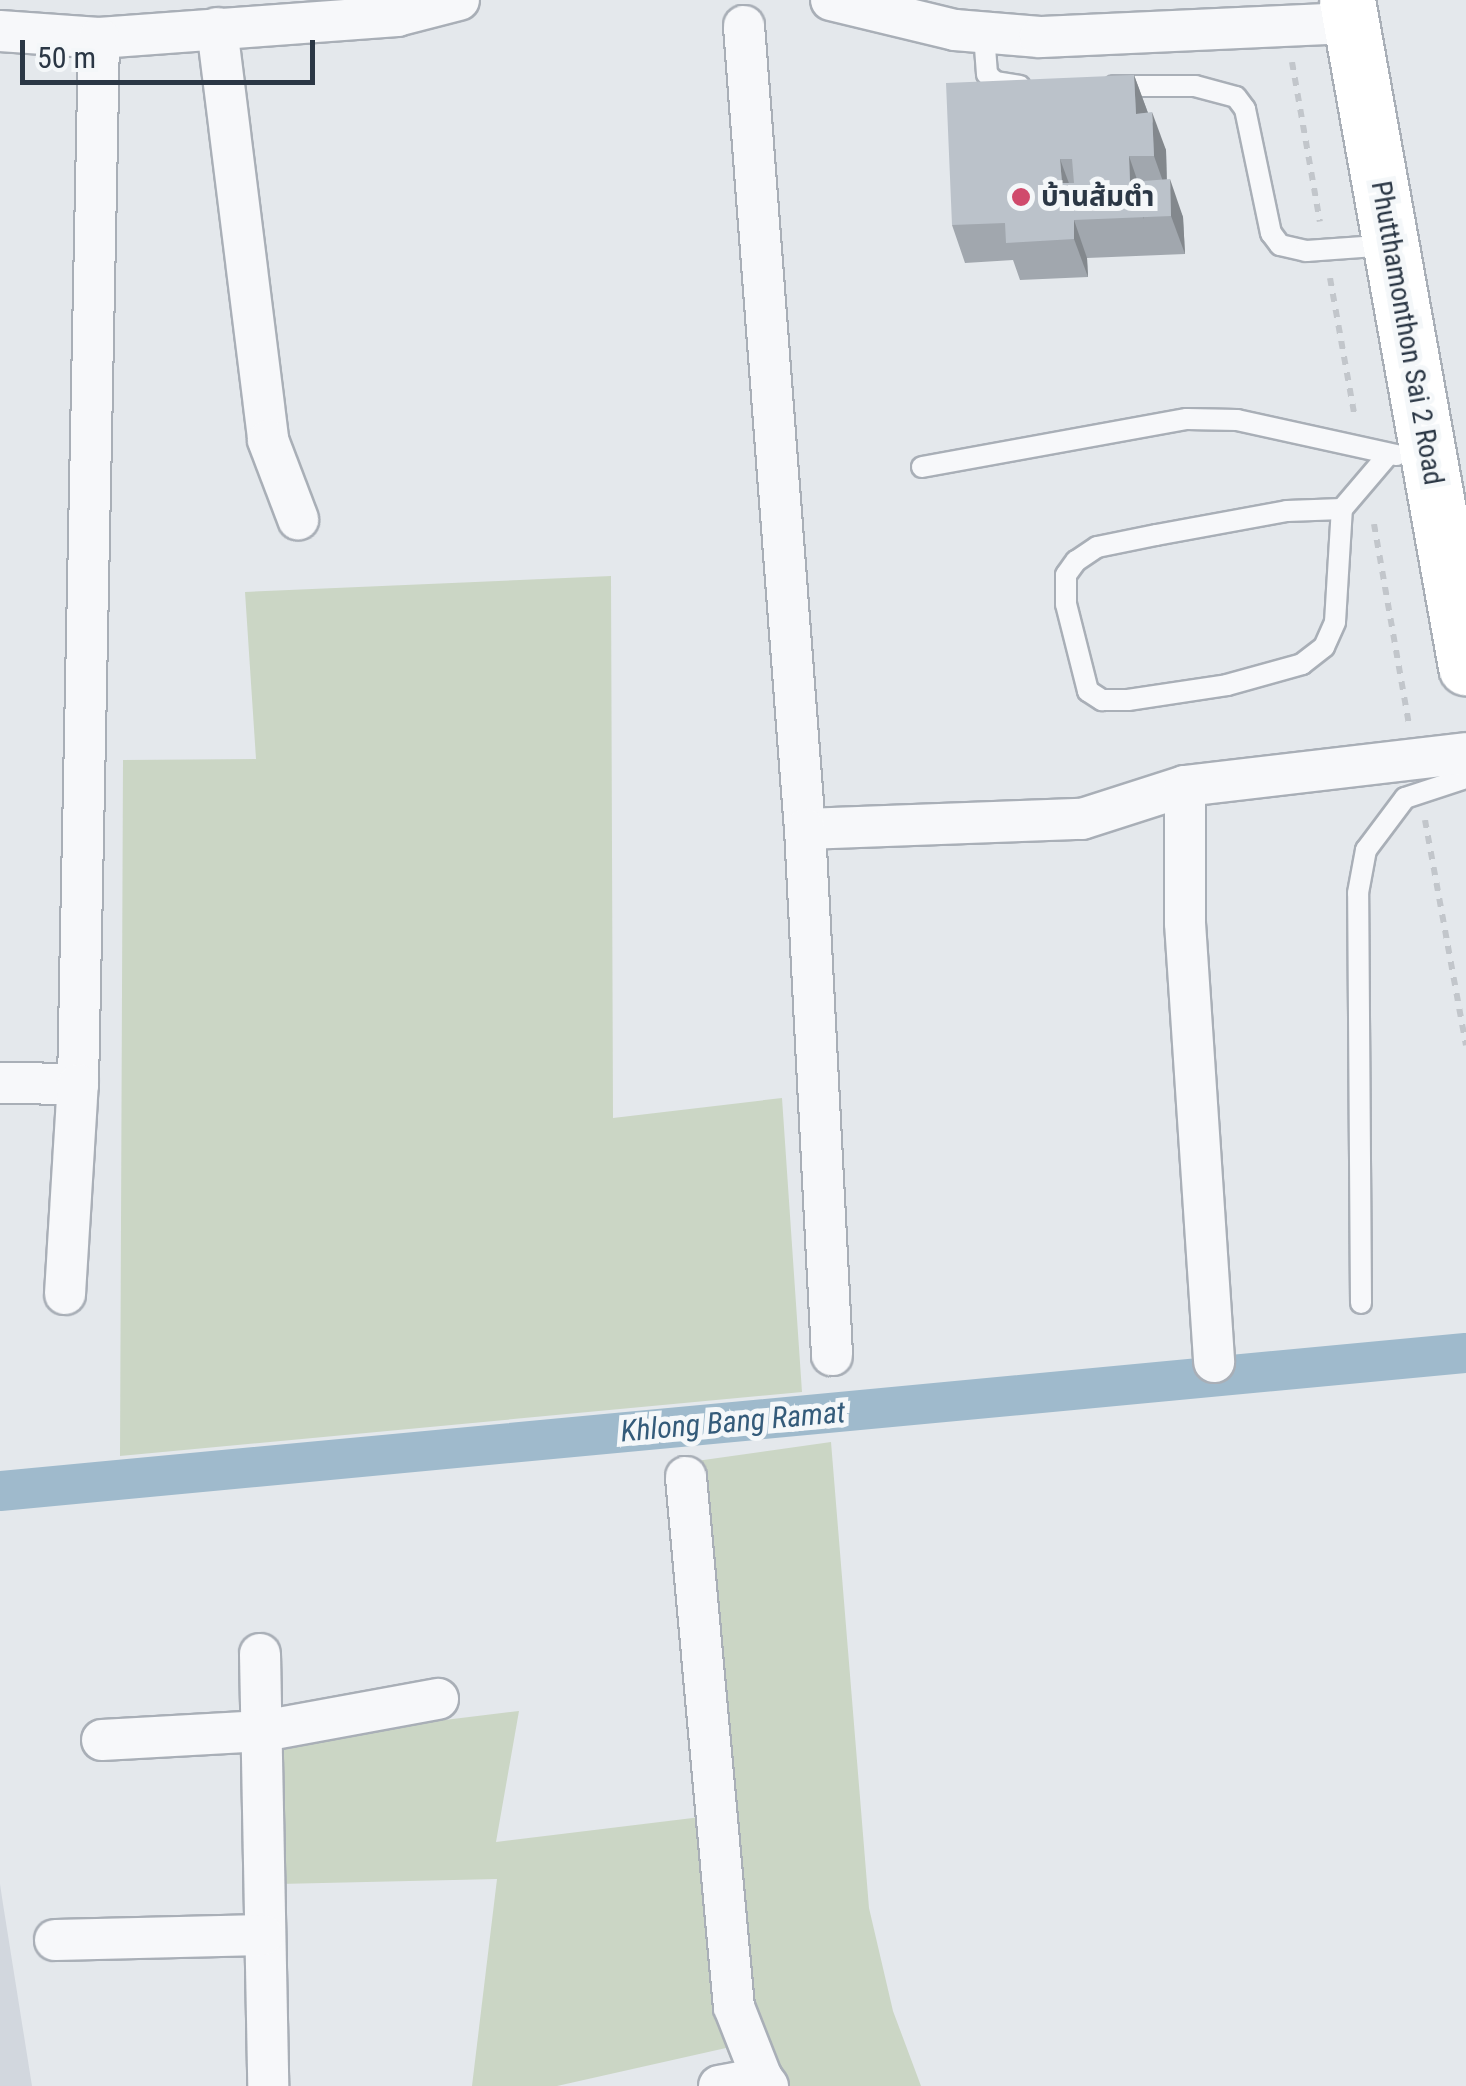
<!DOCTYPE html>
<meta charset="utf-8">
<style>
body{margin:0}
#map{position:relative;width:1466px;height:2086px;overflow:hidden;background:#e4e8ec;font-family:"Roboto Condensed","Noto Sans Thai",sans-serif}
div>[style]{position:absolute}
[style*='--x']{left:calc(var(--x)*1px);top:calc(var(--y)*1px);width:calc(var(--w)*1px);rotate:calc(var(--a)*1deg)}
.built>*{inset:0;background:#d2d7de}
.green>*{inset:0;background:#cbd6c5}
.canal>*{height:40px;margin:-20px;padding:0 20px;transform-origin:20px;border-radius:20px;background:#9fbacc}
.path>*{height:6px;margin-top:-3px;transform-origin:0;background:repeating-linear-gradient(90deg,#c2c6cb 0 8px,transparent 0 16px)}
.roads{filter:drop-shadow(2px 0 #a9afb7) drop-shadow(-2px 0 #a9afb7) drop-shadow(0 2px #a9afb7) drop-shadow(0 -2px #a9afb7)}
.service>*{height:20px;margin:-10px;padding:0 10px;transform-origin:10px;border-radius:10px;background:#f7f8fa}
.minor>*{height:40px;margin:-20px;padding:0 20px;transform-origin:20px;border-radius:20px;background:#f7f8fa}
.secondary>*{height:55px;margin:-27.5px;padding:0 27.5px;transform-origin:27.5px;border-radius:27.5px;background:#fff}
.wall>*{inset:0;background:#a1a7ae}
.shaded-wall>*{inset:0;background:#83888d}
.building>*{inset:0;background:#bbc2ca}
.dots>*{width:28px;height:28px;translate:-50% -50%;box-sizing:border-box;border:5px solid #f4f7f9;border-radius:50%}
span{translate:-50% -50%;white-space:nowrap;text-align:center;line-height:1.15;-webkit-text-stroke:10px #f4f7f9;paint-order:stroke}
.poi-label{font-size:28px;color:#2b3745;font-weight:700}
.left{translate:0 -50%;text-align:left}
.street-label{font-size:28px;color:#2b3745}
.water-label{font-size:30px;color:#345b7a;font-style:italic}
.scale{position:absolute;left:20px;top:40px;width:295px;height:45px;box-sizing:border-box;border:5px solid #2b3745;border-top:0;padding-left:12px;font-size:30px;line-height:35px;white-space:nowrap;color:#2b3745;-webkit-text-stroke:8px #f4f7f9;paint-order:stroke}
</style>
<div id="map">
<div class="built">
<i style="clip-path:polygon(0 1884px,3px 1904px,32px 2086px,0 2086px)"></i>
</div>
<div class="green">
<i style="clip-path:polygon(611px 576px,613px 1118px,782px 1098px,802px 1392px,120px 1456px,123px 760px,256px 759px,245px 592px)"></i>
<i style="clip-path:polygon(831px 1442px,869px 1908px,893px 2011px,921px 2086px,741px 2086px,726px 2048px,557px 2086px,472px 2086px,497px 1879px,279px 1884px,281px 1740px,519px 1711px,496px 1842px,701px 1817px,668px 1465px)"></i>
</div>
<div class="canal">
<i style="--x:0;--y:1491;--w:1472;--a:-5.38"></i>
</div>
<div class="path">
<i style="--x:1292;--y:62;--w:162;--a:80.1"></i>
<i style="--x:1330;--y:278;--w:143;--a:79.9"></i>
<i style="--x:1374;--y:524;--w:203;--a:80.1"></i>
<i style="--x:1425;--y:820;--w:229;--a:79.7"></i>
</div>
<div class="roads">
<div class="service">
<i style="--x:984;--y:34;--w:40;--a:85.7"></i>
<i style="--x:987;--y:74;--w:11;--a:45"></i>
<i style="--x:995;--y:82;--w:25;--a:9"></i>
<i style="--x:1114;--y:86;--w:81;--a:0"></i>
<i style="--x:1195;--y:86;--w:42;--a:15"></i>
<i style="--x:1236;--y:97;--w:15;--a:53"></i>
<i style="--x:1245;--y:109;--w:127;--a:78.2"></i>
<i style="--x:1271;--y:233;--w:15;--a:53"></i>
<i style="--x:1280;--y:245;--w:27;--a:13"></i>
<i style="--x:1306;--y:251;--w:83;--a:-4.1"></i>
<i style="--x:922;--y:467;--w:269;--a:-10.3"></i>
<i style="--x:1187;--y:419;--w:50;--a:1.1"></i>
<i style="--x:1237;--y:420;--w:163;--a:12.4"></i>
<i style="--x:1342;--y:509;--w:55;--a:177.9"></i>
<i style="--x:1287;--y:511;--w:133;--a:169.6"></i>
<i style="--x:1156;--y:535;--w:60;--a:168.5"></i>
<i style="--x:1097;--y:547;--w:25;--a:146"></i>
<i style="--x:1076;--y:561;--w:17;--a:126"></i>
<i style="--x:1066;--y:575;--w:29;--a:90"></i>
<i style="--x:1066;--y:604;--w:90;--a:75.8"></i>
<i style="--x:1088;--y:691;--w:17;--a:33"></i>
<i style="--x:1102;--y:700;--w:26;--a:0"></i>
<i style="--x:1128;--y:700;--w:100;--a:-8.6"></i>
<i style="--x:1227;--y:685;--w:78;--a:-15.6"></i>
<i style="--x:1302;--y:664;--w:28;--a:-38"></i>
<i style="--x:1324;--y:647;--w:27;--a:-66"></i>
<i style="--x:1335;--y:622;--w:113;--a:-86.5"></i>
<i style="--x:1342;--y:509;--w:71;--a:-49.6"></i>
<i style="--x:1361;--y:1303;--w:410;--a:-90.4"></i>
<i style="--x:1358;--y:893;--w:44;--a:-79.5"></i>
<i style="--x:1366;--y:850;--w:65;--a:-53.1"></i>
<i style="--x:1405;--y:798;--w:64;--a:-18.2"></i>
</div>
<div class="minor">
<i style="--x:831;--y:0;--w:128;--a:13.6"></i>
<i style="--x:955;--y:30;--w:85;--a:4.7"></i>
<i style="--x:1040;--y:37;--w:311;--a:-2.6"></i>
<i style="--x:744;--y:26;--w:805;--a:85.66"></i>
<i style="--x:805;--y:829;--w:277;--a:-2.1"></i>
<i style="--x:1082;--y:819;--w:108;--a:-17.8"></i>
<i style="--x:1185;--y:786;--w:283;--a:-6.7"></i>
<i style="--x:217;--y:28;--w:415;--a:82.9"></i>
<i style="--x:268;--y:440;--w:85;--a:69.2"></i>
<i style="--x:0;--y:31;--w:99;--a:4"></i>
<i style="--x:99;--y:38;--w:299;--a:-4.2"></i>
<i style="--x:397;--y:16;--w:64;--a:-14.5"></i>
<i style="--x:1185;--y:786;--w:137;--a:90"></i>
<i style="--x:1185;--y:923;--w:440;--a:86.2"></i>
<i style="--x:805;--y:829;--w:527;--a:87.06"></i>
<i style="--x:0;--y:1083;--w:78;--a:0.7"></i>
<i style="--x:78;--y:1084;--w:1046;--a:-88.85"></i>
<i style="--x:65;--y:1294;--w:210;--a:-86.5"></i>
<i style="--x:686;--y:1477;--w:532;--a:84.83"></i>
<i style="--x:734;--y:2007;--w:76;--a:68.5"></i>
<i style="--x:260;--y:1654;--w:432;--a:88.9"></i>
<i style="--x:102;--y:1740;--w:161;--a:-3.2"></i>
<i style="--x:263;--y:1731;--w:178;--a:-10.4"></i>
<i style="--x:55;--y:1940;--w:208;--a:-1.4"></i>
<i style="--x:719;--y:2086;--w:44;--a:-10.5"></i>
<i style="--x:762;--y:2078;--w:10;--a:53"></i>
</div>
<div class="secondary">
<i style="--x:1347;--y:0;--w:678;--a:79.88"></i>
</div>
</div>
<div class="wall">
<i style="clip-path:polygon(1134px 75px,1148px 113px,1166px 150px,1167px 180px,1183px 217px,1185px 254px,1087px 258px,1088px 277px,1020px 280px,1013px 260px,965px 263px,952px 225px)"></i>
</div>
<div class="shaded-wall">
<i style="clip-path:polygon(1134px 75px,1148px 113px,1136px 114px)"></i>
<i style="clip-path:polygon(1152px 112px,1166px 150px,1167px 193px,1154px 156px)"></i>
<i style="clip-path:polygon(1129px 156px,1142px 194px,1144px 219px,1130px 182px)"></i>
<i style="clip-path:polygon(1060px 159px,1074px 197px,1062px 183px)"></i>
<i style="clip-path:polygon(1170px 179px,1183px 217px,1185px 254px,1171px 216px)"></i>
<i style="clip-path:polygon(1074px 220px,1087px 258px,1088px 277px,1074px 239px)"></i>
</div>
<div class="building">
<i style="clip-path:polygon(evenodd,1134px 75px,1136px 114px,1152px 112px,1154px 156px,1129px 156px,1130px 182px,1170px 179px,1171px 216px,1074px 220px,1074px 239px,1006px 243px,1005px 223px,952px 225px,946px 83px,1134px 75px,1060px 159px,1072px 159px,1074px 183px,1062px 183px,1060px 159px)"></i>
</div>
<div class="dots">
<i style="left:1021px;top:197px;background:#d04a6c"></i>
</div>
<div class="poi-label">
<span class="left" style="left:1041px;top:197px">บ้านส้มตำ</span>
</div>
<div class="street-label">
<span style="left:1407px;top:333px;rotate:80deg">Phutthamonthon Sai 2 Road</span>
</div>
<div class="water-label">
<span style="left:733px;top:1422px;rotate:-5deg">Khlong Bang Ramat</span>
</div>
<div class="scale">50 m</div>
</div>
